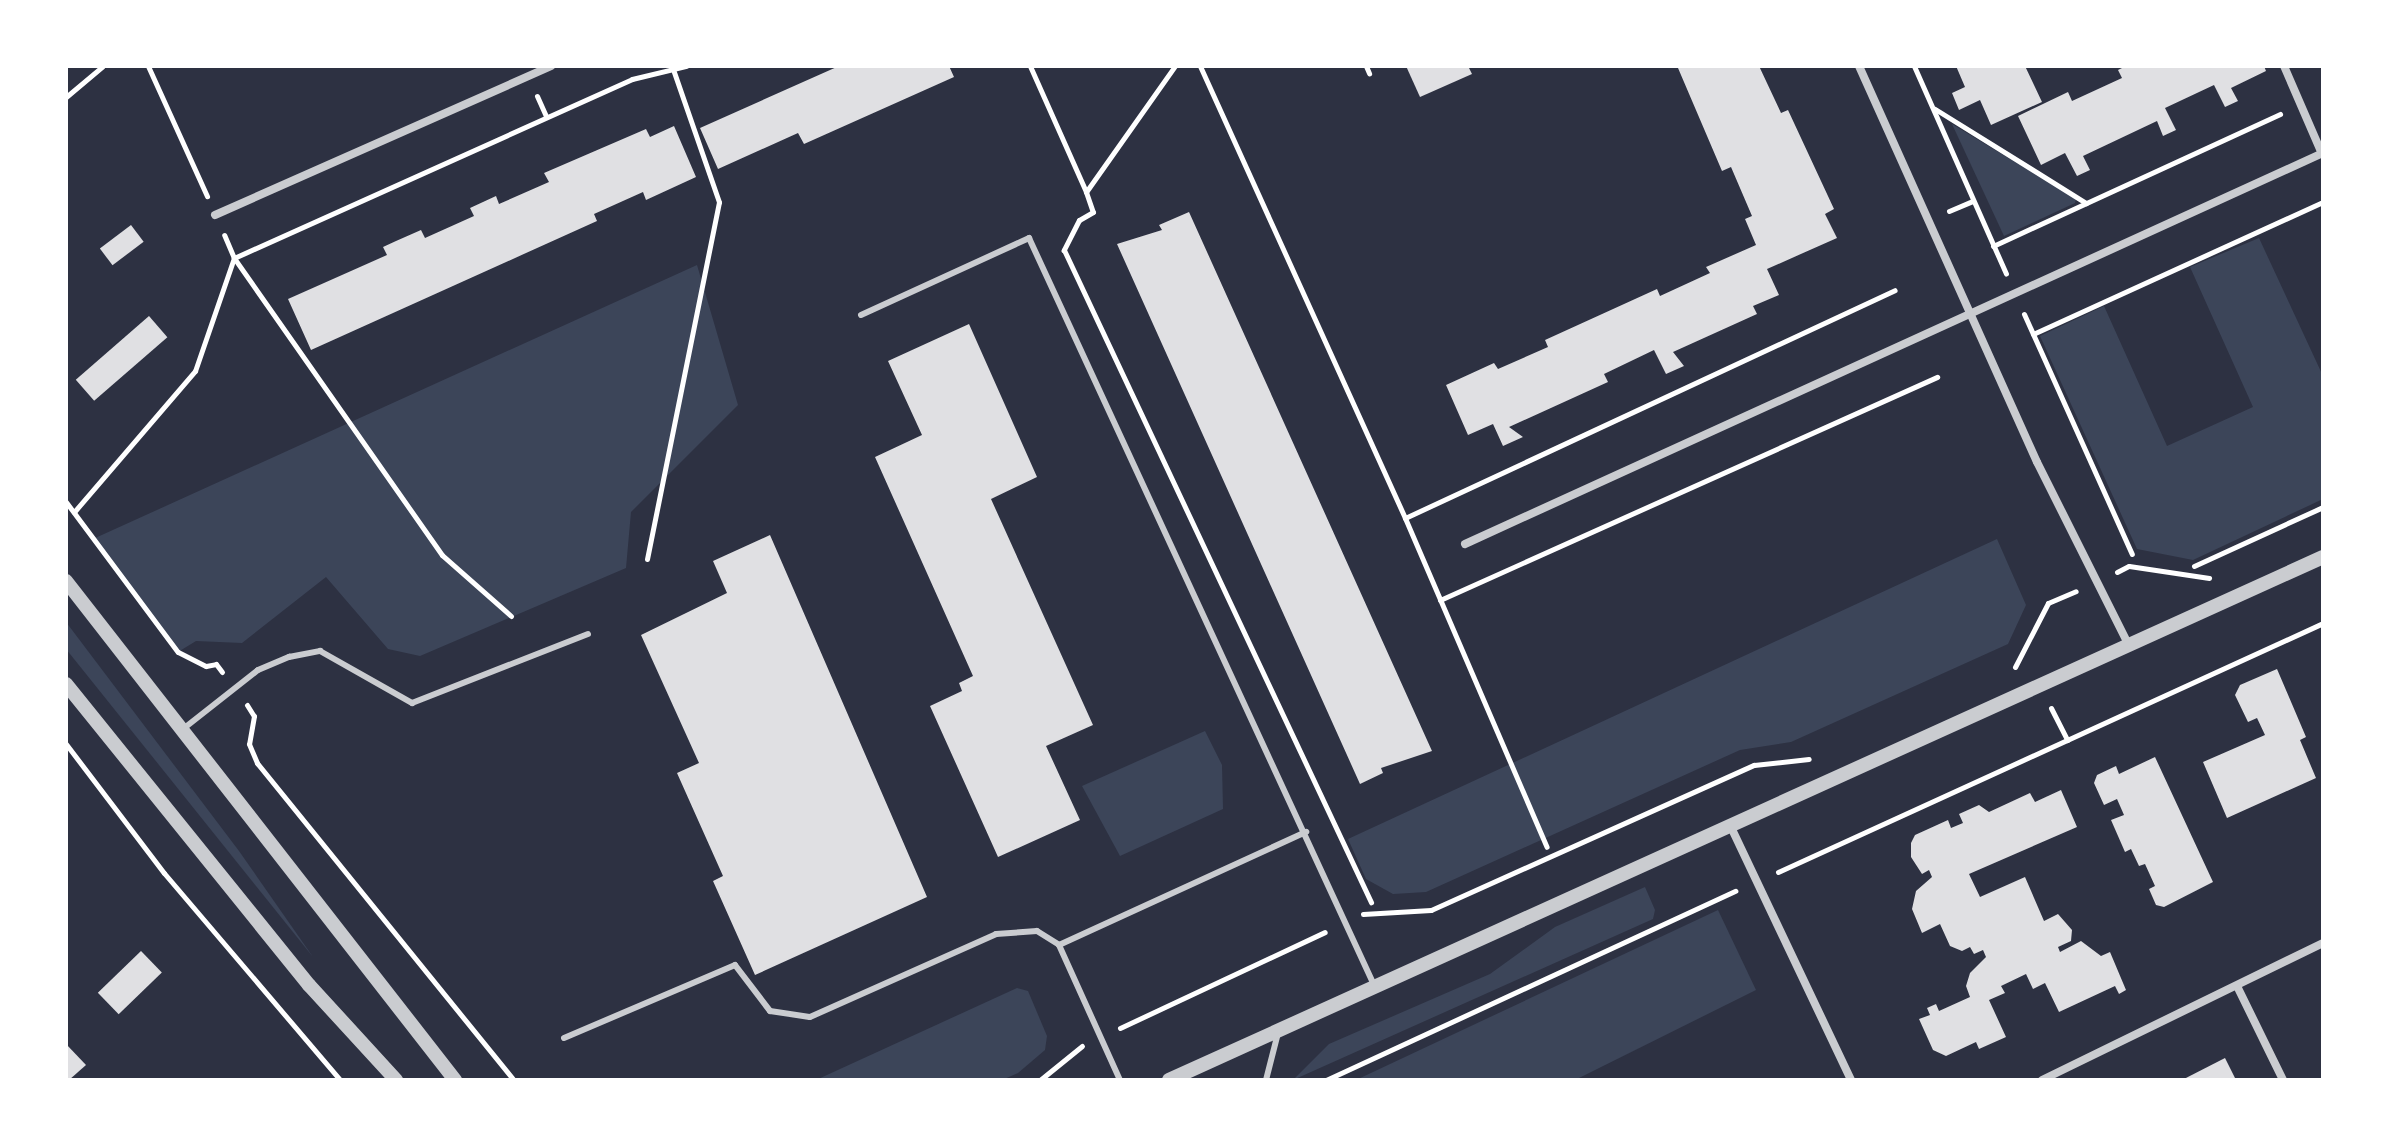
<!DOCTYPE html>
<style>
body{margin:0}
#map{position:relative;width:2389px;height:1146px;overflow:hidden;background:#2d3142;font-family:"Roboto Condensed",sans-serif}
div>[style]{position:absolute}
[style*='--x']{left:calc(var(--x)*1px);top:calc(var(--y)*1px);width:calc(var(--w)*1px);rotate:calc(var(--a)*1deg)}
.green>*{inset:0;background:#3c4559}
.building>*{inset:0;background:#e0e0e3;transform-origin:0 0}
.path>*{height:5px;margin:-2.5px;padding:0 2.5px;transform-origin:2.5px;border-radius:2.5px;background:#fff}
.service>*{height:6px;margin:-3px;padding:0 3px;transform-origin:3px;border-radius:3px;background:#caccd0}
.minor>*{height:8px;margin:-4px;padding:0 4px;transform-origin:4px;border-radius:4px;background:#caccd0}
.tertiary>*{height:14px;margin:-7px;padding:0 7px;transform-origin:7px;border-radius:7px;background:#caccd0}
span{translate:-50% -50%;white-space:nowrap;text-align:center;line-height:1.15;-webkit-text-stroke:7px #fff;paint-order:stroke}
.frame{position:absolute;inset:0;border:68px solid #fff;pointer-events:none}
</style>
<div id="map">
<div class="green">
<i style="clip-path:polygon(1952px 124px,2076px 199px,2075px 203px,2004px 236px)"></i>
<i style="clip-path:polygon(2259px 238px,2323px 376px,2323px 499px,2193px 560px,2137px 549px,2040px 336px,2104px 306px,2167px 446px,2253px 407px,2190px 267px)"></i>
<i style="clip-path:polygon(697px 265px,738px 405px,631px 512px,626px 568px,420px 656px,388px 649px,326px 577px,242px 643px,196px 641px,178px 652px,93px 539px)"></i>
<i style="clip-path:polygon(1997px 539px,2026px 605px,2008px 644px,1791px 742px,1740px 750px,1426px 892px,1393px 894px,1366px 879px,1348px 839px)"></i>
<i style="clip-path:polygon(66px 622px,239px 851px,313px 957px,66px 649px)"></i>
<i style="clip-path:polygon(1205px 731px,1222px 765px,1223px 809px,1120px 856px,1082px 786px)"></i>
<i style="clip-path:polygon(1645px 887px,1655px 910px,1653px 919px,1293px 1080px,1329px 1044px,1490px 974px,1555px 927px)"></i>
<i style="clip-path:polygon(1718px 910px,1756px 990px,1575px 1080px,1356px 1080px)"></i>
<i style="clip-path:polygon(1017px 988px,1028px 991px,1047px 1036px,1045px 1050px,1018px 1073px,1002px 1080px,816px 1080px)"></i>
</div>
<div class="building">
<i style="clip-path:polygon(839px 66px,949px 66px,954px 77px,804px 144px,798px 133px,718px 169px,700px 128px)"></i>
<i style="clip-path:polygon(1406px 66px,1468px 66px,1472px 74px,1420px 97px)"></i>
<i style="clip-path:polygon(1759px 66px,1781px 113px,1788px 110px,1834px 209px,1825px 214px,1837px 238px,1767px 269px,1779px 295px,1753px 306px,1757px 314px,1673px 352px,1684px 366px,1666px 374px,1654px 350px,1604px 374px,1608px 382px,1509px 427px,1523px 437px,1503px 446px,1493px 424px,1468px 435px,1446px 385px,1494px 363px,1498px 369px,1548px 347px,1545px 340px,1657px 289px,1660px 296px,1710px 273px,1706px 267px,1756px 245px,1745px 219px,1752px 216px,1731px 167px,1722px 171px,1678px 68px)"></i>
<i style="clip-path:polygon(1956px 66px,2025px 66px,2042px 102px,1991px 125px,1980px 100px,1959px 110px,1952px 93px,1965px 87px)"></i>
<i style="clip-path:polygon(2126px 66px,2264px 66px,2266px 71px,2231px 88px,2238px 101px,2225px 107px,2214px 85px,2165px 108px,2176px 130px,2163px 136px,2157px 121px,2083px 156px,2090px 170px,2077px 176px,2065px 153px,2041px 165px,2018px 116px,2068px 92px,2072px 101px,2122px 78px,2118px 70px)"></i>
<i style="clip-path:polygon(674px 126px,696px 177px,646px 200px,643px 192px,594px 214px,597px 221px,311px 350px,288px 299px,387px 255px,383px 247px,396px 241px,421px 230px,425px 238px,474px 216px,470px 208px,496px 196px,499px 204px,549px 182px,544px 173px,646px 129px,650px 137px)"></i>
<i style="clip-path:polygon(1189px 212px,1432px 751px,1381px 768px,1383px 773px,1360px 784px,1117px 244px,1162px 230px,1159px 225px)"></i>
<i style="left:131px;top:225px;width:21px;height:39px;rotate:53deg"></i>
<i style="left:149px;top:316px;width:28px;height:97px;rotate:49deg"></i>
<i style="clip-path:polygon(969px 324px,1037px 477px,991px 499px,1093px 725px,1046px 746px,1080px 820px,998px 857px,930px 706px,962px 691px,959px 683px,973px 676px,875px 457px,922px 435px,888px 361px)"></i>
<i style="clip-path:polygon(770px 535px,927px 897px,755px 975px,713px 881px,723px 876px,677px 773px,699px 763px,641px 635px,727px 593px,713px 561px)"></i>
<i style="clip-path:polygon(2277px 669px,2306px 737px,2300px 740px,2316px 778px,2227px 818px,2203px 762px,2265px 735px,2257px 718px,2248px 722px,2235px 695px,2240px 685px)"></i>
<i style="clip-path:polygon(2155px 757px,2213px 882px,2164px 907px,2156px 905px,2149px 889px,2155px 886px,2145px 864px,2139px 866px,2131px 849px,2125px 852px,2111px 820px,2124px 815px,2117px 799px,2104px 805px,2094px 783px,2097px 775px,2116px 766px,2119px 774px)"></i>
<i style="clip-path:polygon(2061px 790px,2077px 827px,1969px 874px,1980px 897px,2025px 877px,2044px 921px,2058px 914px,2072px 930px,2071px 941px,2058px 947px,2060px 952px,2081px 941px,2101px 956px,2110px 952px,2126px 990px,2119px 994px,2115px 986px,2059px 1012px,2045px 983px,2033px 989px,2026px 974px,2001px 986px,2005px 993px,1989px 1000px,2006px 1037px,1979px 1049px,1976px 1042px,1946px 1056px,1933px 1050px,1919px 1019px,1930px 1015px,1927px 1008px,1936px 1004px,1939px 1011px,1970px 997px,1966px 986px,1970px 973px,1986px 957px,1983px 950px,1974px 954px,1970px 947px,1962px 951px,1950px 946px,1940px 924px,1922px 933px,1912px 909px,1916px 891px,1932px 877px,1929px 870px,1922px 874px,1911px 857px,1911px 843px,1915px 835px,1948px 820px,1951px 828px,1963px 823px,1959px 814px,1979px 805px,1989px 812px,2030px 793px,2035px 802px)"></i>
<i style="left:141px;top:951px;width:30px;height:60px;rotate:46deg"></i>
<i style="clip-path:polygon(66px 1044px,86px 1065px,69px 1080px,66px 1080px)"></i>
<i style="clip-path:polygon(2225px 1058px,2236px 1080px,2182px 1080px)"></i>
</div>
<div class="path">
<i style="--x:148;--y:66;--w:143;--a:65.6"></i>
<i style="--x:1030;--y:66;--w:138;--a:66"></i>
<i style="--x:1086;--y:192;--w:154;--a:-54.8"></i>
<i style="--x:1200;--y:66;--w:496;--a:65.6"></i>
<i style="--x:1405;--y:518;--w:540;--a:-24.95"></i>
<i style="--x:1366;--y:66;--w:8;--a:67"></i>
<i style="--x:1914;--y:66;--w:227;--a:66.1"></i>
<i style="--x:537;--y:96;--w:22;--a:66"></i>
<i style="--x:66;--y:97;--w:48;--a:-40"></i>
<i style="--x:1935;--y:109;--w:178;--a:31.9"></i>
<i style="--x:1086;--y:192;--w:21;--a:71"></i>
<i style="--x:1093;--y:212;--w:16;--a:150"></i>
<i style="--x:1079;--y:220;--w:34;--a:117"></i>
<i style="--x:1064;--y:250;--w:721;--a:64.79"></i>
<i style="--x:1949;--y:211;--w:26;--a:-23"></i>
<i style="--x:1993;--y:246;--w:316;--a:-24.7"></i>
<i style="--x:2024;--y:314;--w:263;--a:65.8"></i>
<i style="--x:2033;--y:334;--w:319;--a:-24.5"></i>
<i style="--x:66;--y:502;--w:187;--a:53.3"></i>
<i style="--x:178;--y:652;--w:31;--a:27"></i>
<i style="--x:206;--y:666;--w:10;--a:-11"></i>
<i style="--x:216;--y:664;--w:10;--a:53"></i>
<i style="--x:74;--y:512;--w:186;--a:-49.4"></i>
<i style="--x:195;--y:371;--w:120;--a:-71"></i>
<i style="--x:234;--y:258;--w:25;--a:-113"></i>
<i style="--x:1405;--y:518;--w:358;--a:66.7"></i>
<i style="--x:647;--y:559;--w:364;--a:-78.6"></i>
<i style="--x:719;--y:202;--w:138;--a:-109.1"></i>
<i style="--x:2194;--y:566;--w:142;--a:-24.6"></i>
<i style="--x:2117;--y:572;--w:13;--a:-27"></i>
<i style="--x:2129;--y:566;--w:81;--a:8.5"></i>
<i style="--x:1440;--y:600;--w:545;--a:-24.17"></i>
<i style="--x:511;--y:616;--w:92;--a:-138.5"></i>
<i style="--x:442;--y:555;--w:363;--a:-125"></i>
<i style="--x:234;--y:258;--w:436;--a:-24.2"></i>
<i style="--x:632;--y:79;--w:56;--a:-13.5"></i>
<i style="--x:2015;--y:667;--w:72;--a:-62.7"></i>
<i style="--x:2048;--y:603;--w:30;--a:-23"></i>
<i style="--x:247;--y:705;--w:13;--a:58"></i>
<i style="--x:254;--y:716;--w:28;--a:100"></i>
<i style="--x:249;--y:744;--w:21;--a:67"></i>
<i style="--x:257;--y:763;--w:408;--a:51"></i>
<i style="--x:2051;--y:708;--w:36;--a:63"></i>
<i style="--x:66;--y:744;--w:162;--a:52.8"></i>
<i style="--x:164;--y:873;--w:272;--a:49.6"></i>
<i style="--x:1778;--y:872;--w:599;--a:-24.55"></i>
<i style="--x:1363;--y:914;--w:68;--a:-3.4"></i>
<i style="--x:1431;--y:910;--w:354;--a:-24.2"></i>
<i style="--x:1754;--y:765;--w:55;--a:-6.2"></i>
<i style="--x:1120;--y:1028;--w:226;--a:-25.1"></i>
<i style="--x:1040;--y:1080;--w:54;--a:-39"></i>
<i style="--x:1326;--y:1080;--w:451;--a:-24.8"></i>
</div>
<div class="service">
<i style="--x:861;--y:315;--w:185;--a:-24.6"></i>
<i style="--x:1029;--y:238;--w:825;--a:65.21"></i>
<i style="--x:183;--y:729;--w:95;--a:-38.2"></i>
<i style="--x:258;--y:670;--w:34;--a:-23"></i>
<i style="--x:289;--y:657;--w:32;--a:-11"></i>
<i style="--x:320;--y:651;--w:106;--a:29.5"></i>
<i style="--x:412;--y:703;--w:189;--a:-21.4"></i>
<i style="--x:1059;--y:945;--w:272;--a:-24.6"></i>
<i style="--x:564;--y:1038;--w:186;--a:-23.1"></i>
<i style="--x:735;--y:965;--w:58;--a:52.7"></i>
<i style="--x:770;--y:1011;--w:40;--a:8.5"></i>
<i style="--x:810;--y:1017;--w:204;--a:-24"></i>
<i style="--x:996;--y:934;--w:41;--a:-4.2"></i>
<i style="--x:1037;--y:931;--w:26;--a:32"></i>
<i style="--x:1059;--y:945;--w:148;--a:65.7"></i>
<i style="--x:1266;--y:1080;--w:49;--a:-75.7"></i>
</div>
<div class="minor">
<i style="--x:1859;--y:66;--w:434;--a:65.8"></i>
<i style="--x:2037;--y:462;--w:203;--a:63.4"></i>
<i style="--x:2284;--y:66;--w:96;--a:66.6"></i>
<i style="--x:215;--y:215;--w:368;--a:-23.9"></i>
<i style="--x:1465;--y:544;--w:943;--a:-24.5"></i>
<i style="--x:1730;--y:825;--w:282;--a:64.6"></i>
<i style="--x:2237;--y:986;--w:105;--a:63.9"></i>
<i style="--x:2042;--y:1080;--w:313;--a:-26"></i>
</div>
<div class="tertiary">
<i style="--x:66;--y:581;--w:633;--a:52.06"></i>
<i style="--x:66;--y:684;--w:387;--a:51.1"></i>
<i style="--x:309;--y:985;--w:129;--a:47.5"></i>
<i style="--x:1169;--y:1080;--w:1267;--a:-24.38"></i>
</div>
<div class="frame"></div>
</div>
